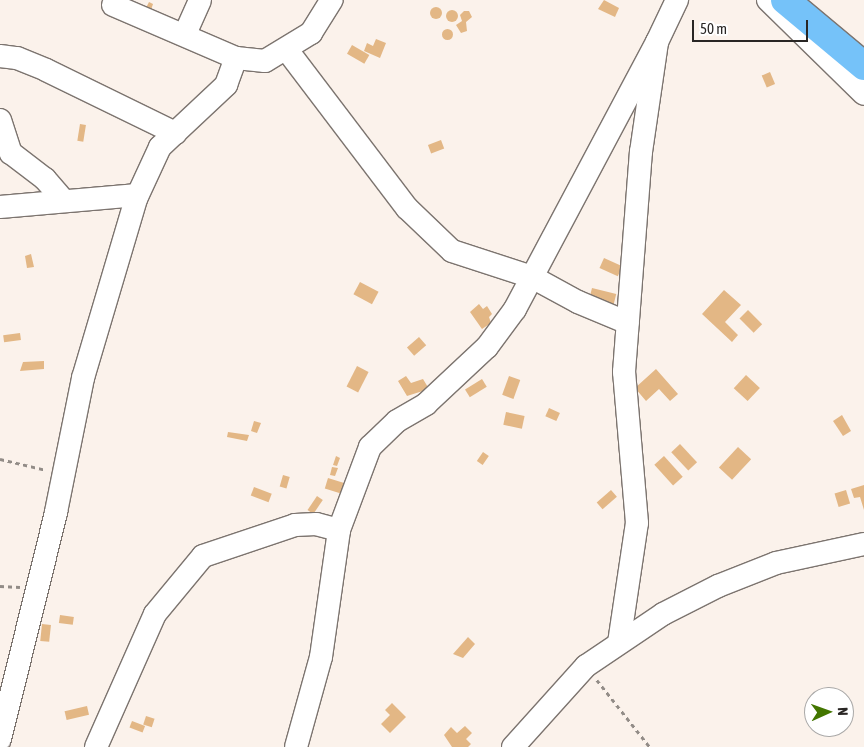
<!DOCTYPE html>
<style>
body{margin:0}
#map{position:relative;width:864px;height:747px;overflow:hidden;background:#fbf2eb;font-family:"Asap Condensed",sans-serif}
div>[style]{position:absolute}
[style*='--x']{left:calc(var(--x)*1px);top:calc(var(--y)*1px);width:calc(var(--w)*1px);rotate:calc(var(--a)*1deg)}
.building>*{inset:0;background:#e3b785;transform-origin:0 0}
.round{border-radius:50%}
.path>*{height:2.5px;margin-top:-1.25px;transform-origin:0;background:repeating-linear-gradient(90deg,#928c87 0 4px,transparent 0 8px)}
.roads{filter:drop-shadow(1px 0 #7c746f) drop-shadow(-1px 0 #7c746f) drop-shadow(0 1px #7c746f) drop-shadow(0 -1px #7c746f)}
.minor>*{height:22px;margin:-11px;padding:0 11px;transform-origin:11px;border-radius:11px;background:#fff}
.highway>*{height:28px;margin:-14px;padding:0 14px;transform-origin:14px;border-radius:14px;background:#75c2f9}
span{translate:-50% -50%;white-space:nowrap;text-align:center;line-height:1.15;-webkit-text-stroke:4.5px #fff;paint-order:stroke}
.north{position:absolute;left:804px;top:687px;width:50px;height:50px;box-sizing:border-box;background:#fff;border:1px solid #a9a8a7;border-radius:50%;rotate:88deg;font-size:14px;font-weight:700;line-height:20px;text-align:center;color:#292624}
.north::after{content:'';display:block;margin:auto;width:18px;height:22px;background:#437600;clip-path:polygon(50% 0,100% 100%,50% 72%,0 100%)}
.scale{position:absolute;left:692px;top:20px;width:116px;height:22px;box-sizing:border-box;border:2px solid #292624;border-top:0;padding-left:6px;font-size:15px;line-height:18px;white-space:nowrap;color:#292624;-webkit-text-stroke:4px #fff;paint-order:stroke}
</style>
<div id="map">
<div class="building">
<i style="clip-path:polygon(604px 0,619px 8px,615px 17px,598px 9px)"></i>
<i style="clip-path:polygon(149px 2px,153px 4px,151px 10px,146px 8px)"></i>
<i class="round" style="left:430px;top:7px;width:12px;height:12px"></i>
<i class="round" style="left:446px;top:10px;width:12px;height:12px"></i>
<i style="clip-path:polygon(464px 11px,469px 11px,472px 17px,466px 22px,467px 31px,461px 33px,456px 25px,462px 21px,460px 15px)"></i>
<i class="round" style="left:441.5px;top:28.5px;width:11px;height:11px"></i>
<i style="clip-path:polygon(376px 39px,386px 43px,380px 58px,364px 51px,367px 43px,373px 46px)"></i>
<i style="left:352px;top:45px;width:20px;height:10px;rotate:30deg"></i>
<i style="left:770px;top:72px;width:13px;height:9px;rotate:67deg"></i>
<i style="left:80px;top:124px;width:6px;height:17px;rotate:9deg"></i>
<i style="left:441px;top:140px;width:9px;height:14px;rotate:69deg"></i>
<i style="clip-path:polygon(31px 254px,34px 267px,27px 268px,25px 256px)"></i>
<i style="left:604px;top:258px;width:20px;height:11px;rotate:24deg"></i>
<i style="left:360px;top:282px;width:21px;height:14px;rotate:28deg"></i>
<i style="left:592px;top:288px;width:25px;height:15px;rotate:14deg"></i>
<i style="clip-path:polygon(724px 290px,741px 305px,725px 322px,738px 335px,732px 342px,702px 314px)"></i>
<i style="clip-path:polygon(479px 304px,483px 309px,487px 306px,492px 314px,489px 317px,491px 323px,482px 329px,470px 312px)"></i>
<i style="left:748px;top:310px;width:20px;height:12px;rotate:45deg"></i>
<i style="left:20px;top:333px;width:7px;height:17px;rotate:82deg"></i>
<i style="left:419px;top:337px;width:11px;height:16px;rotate:49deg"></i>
<i style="clip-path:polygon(44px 361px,44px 369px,20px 371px,23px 362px)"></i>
<i style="left:357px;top:366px;width:13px;height:23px;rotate:27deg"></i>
<i style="clip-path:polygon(656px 369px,678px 394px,670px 401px,659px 389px,646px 401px,635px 388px)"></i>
<i style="left:746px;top:375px;width:19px;height:18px;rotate:43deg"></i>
<i style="clip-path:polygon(406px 376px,411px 383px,423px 379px,429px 389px,407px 396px,398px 381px)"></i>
<i style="left:509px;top:376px;width:12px;height:20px;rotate:20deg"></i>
<i style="left:482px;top:379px;width:9px;height:20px;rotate:58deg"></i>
<i style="left:549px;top:408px;width:12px;height:9px;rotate:24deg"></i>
<i style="left:506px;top:412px;width:19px;height:13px;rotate:12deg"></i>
<i style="clip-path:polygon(842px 415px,851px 431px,843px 436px,833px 421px)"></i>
<i style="clip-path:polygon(254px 421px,261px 423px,257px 433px,251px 431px)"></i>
<i style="clip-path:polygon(228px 432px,249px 435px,247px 441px,227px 437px)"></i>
<i style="left:680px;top:444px;width:25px;height:12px;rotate:47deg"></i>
<i style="left:738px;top:447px;width:18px;height:28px;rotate:43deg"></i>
<i style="left:483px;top:452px;width:7px;height:11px;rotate:34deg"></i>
<i style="clip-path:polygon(336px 456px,340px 458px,337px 466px,333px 465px)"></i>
<i style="left:664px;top:456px;width:28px;height:13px;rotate:48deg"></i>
<i style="clip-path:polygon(332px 467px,338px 468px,335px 476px,330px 475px)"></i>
<i style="left:283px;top:475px;width:7px;height:12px;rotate:16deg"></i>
<i style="left:328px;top:478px;width:21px;height:11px;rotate:17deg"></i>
<i style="clip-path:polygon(864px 485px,864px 510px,860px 497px,854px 498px,851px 489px)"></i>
<i style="left:254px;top:487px;width:19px;height:9px;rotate:21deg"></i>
<i style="left:611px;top:490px;width:9px;height:19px;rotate:49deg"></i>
<i style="left:846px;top:490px;width:14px;height:12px;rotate:73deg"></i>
<i style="left:317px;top:496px;width:7px;height:17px;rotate:34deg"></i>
<i style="left:60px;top:615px;width:14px;height:8px;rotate:8deg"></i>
<i style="left:42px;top:624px;width:9px;height:17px;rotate:6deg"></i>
<i style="clip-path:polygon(468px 637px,475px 644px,463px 658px,453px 654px)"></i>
<i style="clip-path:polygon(392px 703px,406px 717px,390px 733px,381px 724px,390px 715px,385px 710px)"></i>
<i style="left:87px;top:706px;width:9px;height:23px;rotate:77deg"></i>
<i style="left:146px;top:716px;width:9px;height:9px;rotate:18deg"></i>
<i style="left:132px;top:721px;width:14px;height:7px;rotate:21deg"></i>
<i style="clip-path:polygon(465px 726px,472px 733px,466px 739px,471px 744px,468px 747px,452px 747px,444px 735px,451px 727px,457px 733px)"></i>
</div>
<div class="path">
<i style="--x:0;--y:459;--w:47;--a:13.4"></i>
<i style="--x:0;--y:586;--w:20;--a:3"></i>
<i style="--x:597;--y:680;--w:85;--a:51.7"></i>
</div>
<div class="roads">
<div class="minor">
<i style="--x:768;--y:0;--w:134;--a:44.4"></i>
<i style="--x:113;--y:5;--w:134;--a:23.3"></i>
<i style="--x:236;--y:58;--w:29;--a:6"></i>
<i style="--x:265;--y:61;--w:54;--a:-31.3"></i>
<i style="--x:311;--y:33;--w:39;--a:-58"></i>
<i style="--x:185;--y:34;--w:37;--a:-66"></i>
<i style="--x:287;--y:50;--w:198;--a:52.8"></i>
<i style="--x:407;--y:208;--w:62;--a:43.7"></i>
<i style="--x:452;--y:251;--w:84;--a:18"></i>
<i style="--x:532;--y:277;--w:52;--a:28.5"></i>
<i style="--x:578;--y:302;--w:54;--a:22.8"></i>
<i style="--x:0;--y:56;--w:17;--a:7"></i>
<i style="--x:17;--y:58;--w:31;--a:22"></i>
<i style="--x:46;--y:70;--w:144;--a:26"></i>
<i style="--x:0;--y:120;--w:35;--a:72"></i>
<i style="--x:11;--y:153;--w:43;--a:37.4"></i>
<i style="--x:45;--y:179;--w:28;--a:49"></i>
<i style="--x:0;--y:207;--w:138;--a:-5"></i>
<i style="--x:619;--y:643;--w:121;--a:-81.5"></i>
<i style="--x:637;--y:523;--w:152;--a:-94.9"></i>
<i style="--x:624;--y:372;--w:221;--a:-85.6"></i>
<i style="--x:641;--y:152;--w:111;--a:-81.7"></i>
<i style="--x:657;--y:42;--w:47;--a:-64.5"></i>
<i style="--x:0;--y:739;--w:234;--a:-76.1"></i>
<i style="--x:56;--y:512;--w:137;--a:-78.6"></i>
<i style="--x:83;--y:378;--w:187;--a:-73.5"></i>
<i style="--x:136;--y:199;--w:57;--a:-65.2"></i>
<i style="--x:160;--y:147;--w:91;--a:-43.2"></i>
<i style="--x:226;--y:85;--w:29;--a:-70"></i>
<i style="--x:96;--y:747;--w:145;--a:-66.1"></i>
<i style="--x:155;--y:614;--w:75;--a:-50.4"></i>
<i style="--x:203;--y:556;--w:97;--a:-18.6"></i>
<i style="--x:295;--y:525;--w:21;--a:-3"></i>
<i style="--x:316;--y:524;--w:24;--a:15"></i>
<i style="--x:296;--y:747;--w:93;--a:-74.5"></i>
<i style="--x:321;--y:657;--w:128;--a:-81.9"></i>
<i style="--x:339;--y:530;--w:89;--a:-69.5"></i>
<i style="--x:370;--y:447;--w:37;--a:-44"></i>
<i style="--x:397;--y:421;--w:34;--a:-30"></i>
<i style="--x:426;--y:404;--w:83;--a:-43.1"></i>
<i style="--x:487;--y:347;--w:47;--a:-53.6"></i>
<i style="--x:515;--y:309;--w:302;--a:-62"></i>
<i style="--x:513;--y:747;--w:109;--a:-48"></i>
<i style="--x:586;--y:666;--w:93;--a:-34"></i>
<i style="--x:663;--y:614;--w:62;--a:-27"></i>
<i style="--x:718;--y:586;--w:62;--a:-21.6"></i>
<i style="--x:776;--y:563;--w:90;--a:-12.2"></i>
</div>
<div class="highway">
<i style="--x:785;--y:0;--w:103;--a:39.9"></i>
</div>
</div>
<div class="north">N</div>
<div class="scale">50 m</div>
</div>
